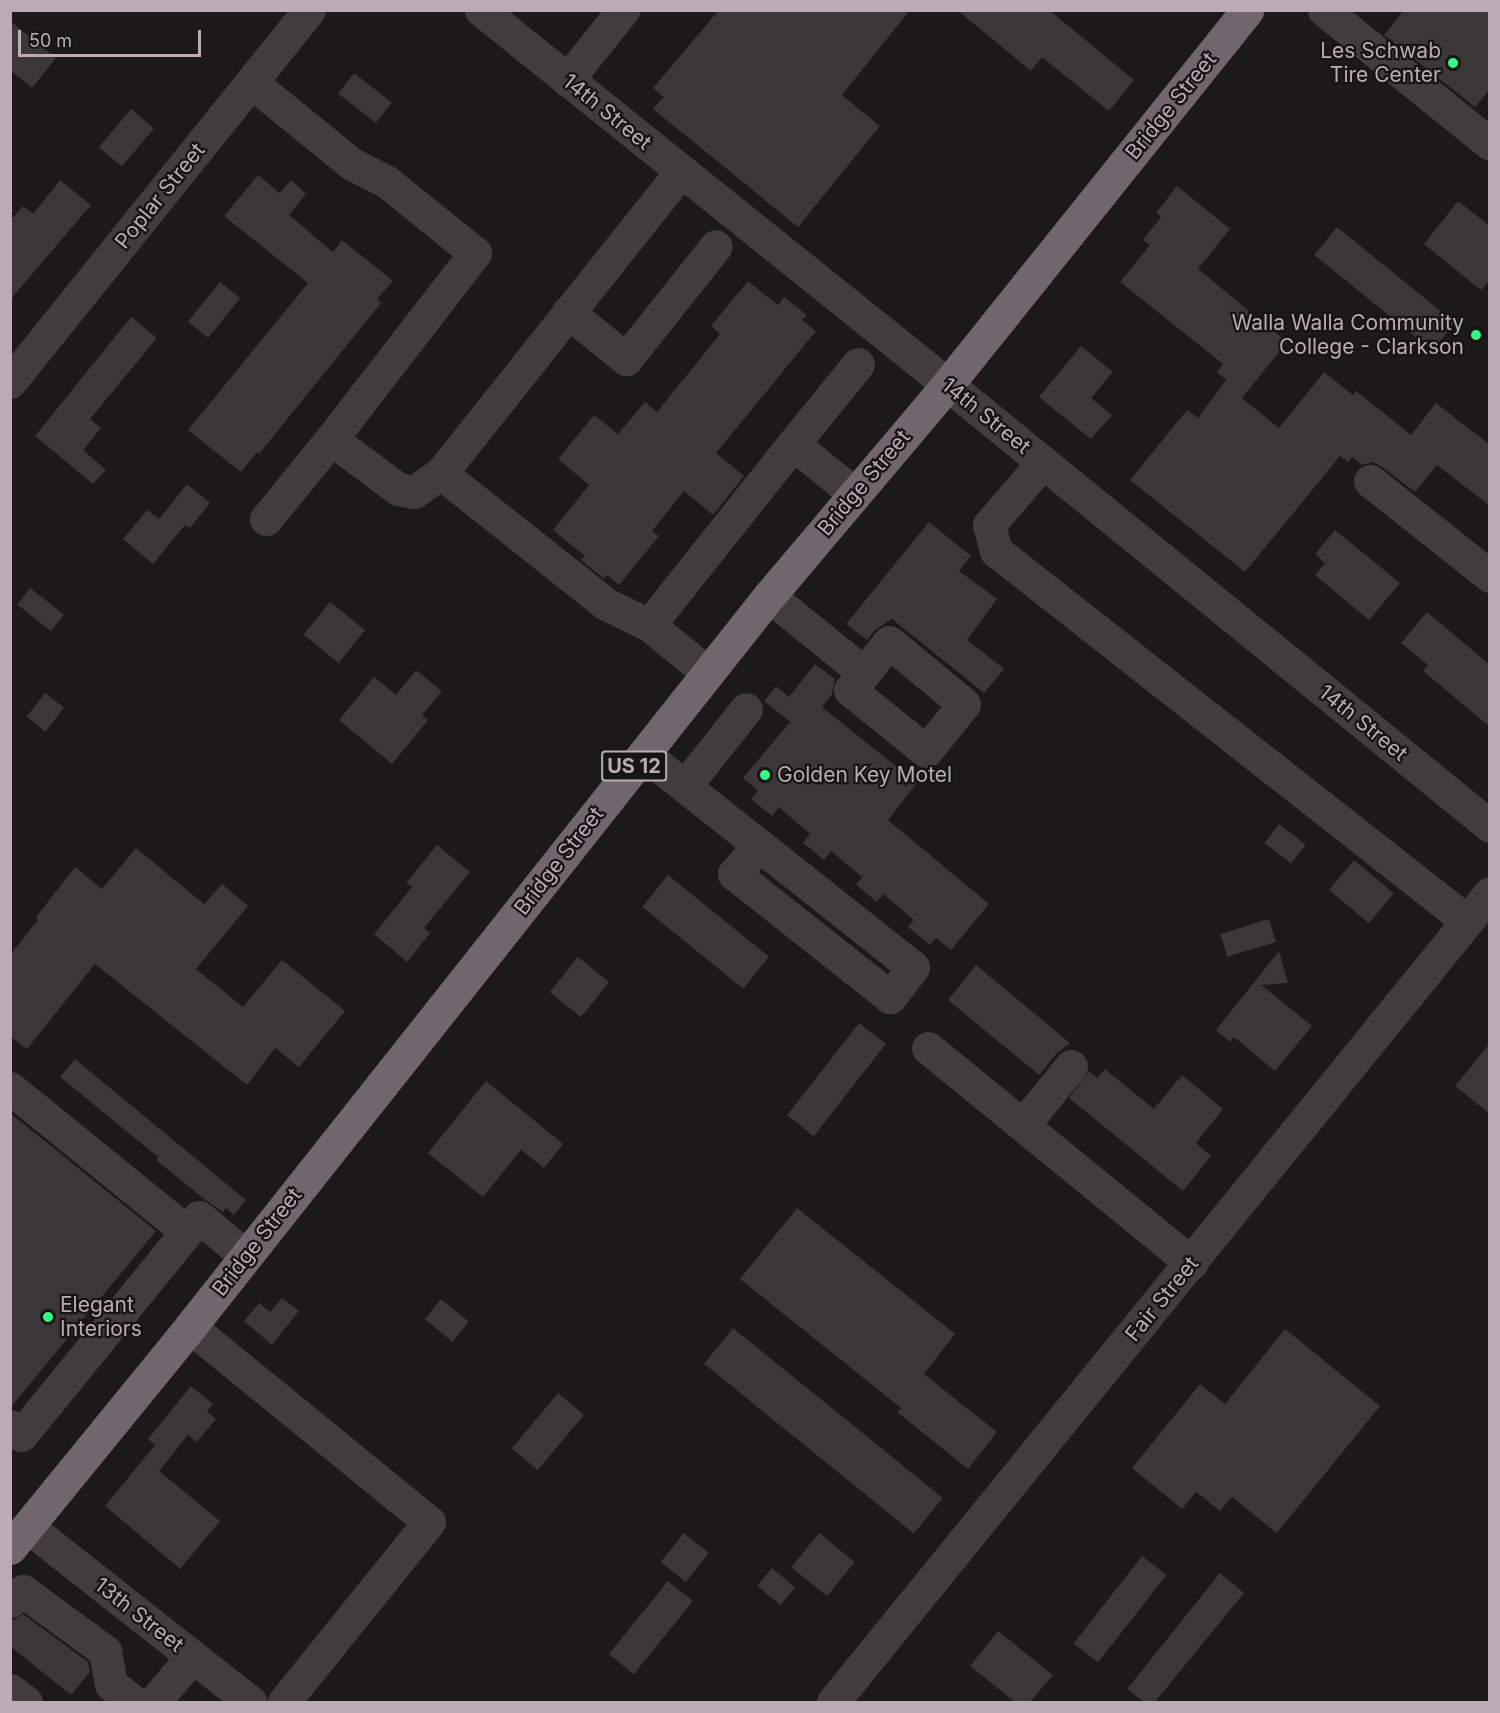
<!DOCTYPE html>
<style>
body{margin:0}
#map{position:relative;width:1500px;height:1713px;overflow:hidden;background:#1c191a;font-family:Inter,sans-serif}
div>[style]{position:absolute}
[style*='--x']{left:calc(var(--x)*1px);top:calc(var(--y)*1px);width:calc(var(--w)*1px);rotate:calc(var(--a)*1deg)}
.building>*{inset:0;background:#3b3638;transform-origin:0 0}
.minor>*{height:33px;margin:-16.5px;padding:0 16.5px;transform-origin:16.5px;border-radius:16.5px;background:#433c3f}
.highway>*{height:33px;margin:-16.5px;padding:0 16.5px;transform-origin:16.5px;border-radius:16.5px;background:#72666c}
.dots>*{width:16px;height:16px;translate:-50% -50%;box-sizing:border-box;border:3px solid #171415;border-radius:50%}
span{translate:-50% -50%;white-space:nowrap;text-align:center;line-height:1.15;-webkit-text-stroke:4.5px #171415;paint-order:stroke}
.shield-label span{padding:2px 4px;background:#171415;border:2px solid;border-radius:4px;-webkit-text-stroke-width:0}
.shield-label{font-size:20px;color:#bcabb4;font-weight:700}
.poi-label{font-size:21px;color:#bcabb4}
.right{translate:-100% -50%;text-align:right}
.left{translate:0 -50%;text-align:left}
.street-label{font-size:21px;color:#bcabb4}
.frame{position:absolute;inset:0;border:12px solid #bcabb4;pointer-events:none}
.scale{position:absolute;left:18px;top:30px;width:183px;height:27px;box-sizing:border-box;border:3px solid #bcabb4;border-top:0;padding-left:8px;font-size:18px;line-height:21px;white-space:nowrap;color:#bcabb4;-webkit-text-stroke:4px #171415;paint-order:stroke}
</style>
<div id="map">
<div class="building">
<i style="clip-path:polygon(719px 10px,910px 10px,842px 95px,880px 126px,798px 227px,653px 109px,664px 97px,653px 88px)"></i>
<i style="clip-path:polygon(957px 10px,1049px 10px,1134px 80px,1109px 111px,1042px 57px,1031px 71px)"></i>
<i style="clip-path:polygon(1404px 10px,1490px 10px,1490px 89px,1475px 107px,1384px 35px)"></i>
<i style="clip-path:polygon(10px 21px,56px 58px,32px 88px,10px 70px)"></i>
<i style="left:354px;top:73px;width:48px;height:26px;rotate:38deg"></i>
<i style="left:131px;top:109px;width:30px;height:50px;rotate:40deg"></i>
<i style="clip-path:polygon(258px 175px,280px 193px,291px 180px,306px 194px,289px 215px,333px 252px,342px 240px,393px 281px,377px 299px,381px 303px,259px 454px,257px 452px,241px 472px,188px 430px,308px 283px,224px 216px)"></i>
<i style="clip-path:polygon(60px 180px,91px 205px,10px 300px,10px 221px,23px 206px,33px 214px)"></i>
<i style="clip-path:polygon(1177px 186px,1230px 229px,1198px 269px,1287px 342px,1242px 398px,1279px 428px,1324px 372px,1353px 395px,1356px 391px,1411px 435px,1436px 403px,1490px 445px,1490px 506px,1437px 465px,1415px 492px,1381px 466px,1372px 462px,1362px 465px,1352px 457px,1348px 462px,1340px 456px,1245px 572px,1130px 480px,1187px 410px,1198px 418px,1226px 380px,1217px 372px,1223px 364px,1120px 282px,1150px 245px,1143px 240px,1161px 217px,1156px 213px)"></i>
<i style="clip-path:polygon(1458px 201px,1490px 226px,1490px 280px,1481px 290px,1424px 244px)"></i>
<i style="left:1337px;top:227px;width:152px;height:36px;rotate:39deg"></i>
<i style="clip-path:polygon(748px 281px,778px 305px,784px 297px,807px 315px,802px 320px,816px 331px,716px 453px,744px 476px,713px 515px,684px 491px,652px 531px,659px 536px,619px 585px,607px 575px,604px 579px,581px 560px,585px 556px,553px 530px,589px 485px,558px 459px,594px 415px,618px 434px,645px 402px,657px 412px,720px 334px,711px 326px)"></i>
<i style="left:220px;top:282px;width:26px;height:51px;rotate:39deg"></i>
<i style="clip-path:polygon(131px 317px,157px 338px,90px 419px,101px 428px,83px 450px,106px 470px,93px 484px,35px 436px)"></i>
<i style="clip-path:polygon(1081px 346px,1113px 372px,1091px 398px,1112px 415px,1091px 439px,1039px 397px)"></i>
<i style="clip-path:polygon(187px 484px,210px 503px,190px 528px,185px 525px,153px 564px,123px 539px,147px 510px,159px 519px)"></i>
<i style="clip-path:polygon(929px 522px,971px 556px,959px 571px,997px 599px,967px 640px,1004px 669px,984px 693px,892px 619px,875px 630px,867px 640px,846px 624px)"></i>
<i style="clip-path:polygon(1335px 530px,1400px 583px,1369px 620px,1315px 575px,1325px 563px,1315px 554px)"></i>
<i style="left:30px;top:588px;width:43px;height:21px;rotate:38deg"></i>
<i style="left:330px;top:602px;width:45px;height:42px;rotate:39deg"></i>
<i style="clip-path:polygon(1427px 612px,1490px 665px,1490px 727px,1423px 671px,1428px 665px,1401px 643px)"></i>
<i style="clip-path:polygon(815px 664px,835px 679px,832px 694px,822px 707px,917px 783px,888px 820px,989px 904px,951px 950px,936px 938px,930px 945px,908px 927px,914px 920px,883px 894px,877px 902px,856px 885px,862px 877px,831px 851px,824px 860px,803px 843px,810px 834px,779px 807px,772px 816px,751px 799px,758px 791px,743px 778px,790px 722px,764px 701px,776px 686px,789px 697px)"></i>
<i style="clip-path:polygon(416px 670px,442px 691px,422px 715px,428px 720px,392px 764px,339px 720px,374px 677px,396px 695px)"></i>
<i style="left:45px;top:693px;width:24px;height:30px;rotate:38deg"></i>
<i style="left:1279px;top:824px;width:34px;height:24px;rotate:38deg"></i>
<i style="clip-path:polygon(437px 845px,470px 872px,424px 928px,430px 933px,407px 962px,374px 934px,412px 887px,406px 883px)"></i>
<i style="clip-path:polygon(136px 848px,204px 904px,222px 884px,248px 906px,196px 969px,243px 1007px,282px 960px,345px 1011px,299px 1067px,275px 1048px,247px 1085px,95px 964px,27px 1049px,10px 1036px,10px 955px,38px 920px,36px 917px,75px 867px,102px 889px)"></i>
<i style="left:1354px;top:860px;width:52px;height:39px;rotate:40deg"></i>
<i style="left:668px;top:875px;width:130px;height:41px;rotate:39deg"></i>
<i style="left:1269px;top:919px;width:24px;height:51px;rotate:73deg"></i>
<i style="clip-path:polygon(1279px 951px,1288px 983px,1261px 985px,1312px 1026px,1275px 1071px,1234px 1037px,1230px 1042px,1216px 1030px)"></i>
<i style="left:578px;top:957px;width:40px;height:45px;rotate:39deg"></i>
<i style="clip-path:polygon(976px 965px,1070px 1043px,1056px 1054px,1039px 1075px,948px 1000px)"></i>
<i style="left:859px;top:1023px;width:34px;height:117px;rotate:38deg"></i>
<i style="clip-path:polygon(1490px 1043px,1490px 1114px,1455px 1086px)"></i>
<i style="clip-path:polygon(75px 1059px,246px 1200px,234px 1215px,226px 1208px,223px 1212px,204px 1199px,156px 1160px,158px 1157px,60px 1077px)"></i>
<i style="clip-path:polygon(1105px 1069px,1154px 1109px,1182px 1075px,1223px 1109px,1196px 1143px,1211px 1156px,1183px 1191px,1069px 1098px,1089px 1071px,1097px 1078px)"></i>
<i style="clip-path:polygon(486px 1081px,563px 1144px,544px 1168px,521px 1150px,483px 1197px,428px 1153px)"></i>
<i style="clip-path:polygon(10px 1113px,156px 1231px,10px 1408px)"></i>
<i style="clip-path:polygon(797px 1208px,955px 1334px,924px 1374px,997px 1432px,968px 1469px,897px 1412px,901px 1408px,740px 1279px)"></i>
<i style="clip-path:polygon(282px 1298px,299px 1311px,272px 1345px,244px 1321px,259px 1303px,270px 1312px)"></i>
<i style="left:441px;top:1299px;width:36px;height:26px;rotate:39deg"></i>
<i style="left:733px;top:1328px;width:270px;height:46px;rotate:39deg"></i>
<i style="clip-path:polygon(1285px 1329px,1380px 1406px,1277px 1533px,1232px 1497px,1220px 1511px,1196px 1492px,1182px 1509px,1132px 1468px,1200px 1384px,1225px 1404px)"></i>
<i style="clip-path:polygon(191px 1386px,213px 1404px,207px 1411px,216px 1419px,197px 1442px,188px 1435px,159px 1471px,220px 1521px,180px 1569px,105px 1506px,155px 1445px,148px 1439px)"></i>
<i style="left:558px;top:1393px;width:34px;height:72px;rotate:40deg"></i>
<i style="left:684px;top:1533px;width:32px;height:37px;rotate:39deg"></i>
<i style="left:819px;top:1533px;width:46px;height:44px;rotate:39deg"></i>
<i style="left:1142px;top:1556px;width:31px;height:111px;rotate:38deg"></i>
<i style="left:772px;top:1568px;width:30px;height:23px;rotate:40deg"></i>
<i style="clip-path:polygon(1220px 1573px,1244px 1593px,1155px 1702px,1144px 1702px,1127px 1689px)"></i>
<i style="left:668px;top:1581px;width:32px;height:94px;rotate:39deg"></i>
<i style="clip-path:polygon(23px 1614px,88px 1662px,90px 1672px,71px 1695px,10px 1646px,10px 1622px)"></i>
<i style="clip-path:polygon(998px 1631px,1053px 1675px,1030px 1702px,1015px 1702px,970px 1666px)"></i>
</div>
<div class="minor">
<i style="--x:481;--y:10;--w:564;--a:38.74"></i>
<i style="--x:921;--y:363;--w:734;--a:39.14"></i>
<i style="--x:1324;--y:10;--w:213;--a:38.9"></i>
<i style="--x:567;--y:80;--w:90;--a:-51.3"></i>
<i style="--x:251;--y:82;--w:130;--a:39.1"></i>
<i style="--x:352;--y:164;--w:39;--a:27"></i>
<i style="--x:387;--y:182;--w:113;--a:38.9"></i>
<i style="--x:475;--y:253;--w:235;--a:127.7"></i>
<i style="--x:568;--y:312;--w:75;--a:39"></i>
<i style="--x:626;--y:359;--w:144;--a:-51.5"></i>
<i style="--x:10;--y:382;--w:477;--a:-51.2"></i>
<i style="--x:793;--y:444;--w:103;--a:-50.9"></i>
<i style="--x:1043;--y:462;--w:83;--a:130.6"></i>
<i style="--x:989;--y:525;--w:27;--a:75"></i>
<i style="--x:996;--y:551;--w:599;--a:38.15"></i>
<i style="--x:1370;--y:481;--w:153;--a:38.4"></i>
<i style="--x:266;--y:519;--w:103;--a:-50.9"></i>
<i style="--x:331;--y:439;--w:84;--a:36.7"></i>
<i style="--x:398;--y:489;--w:16;--a:11"></i>
<i style="--x:414;--y:492;--w:33;--a:-35"></i>
<i style="--x:769;--y:596;--w:122;--a:39"></i>
<i style="--x:864;--y:673;--w:22;--a:129"></i>
<i style="--x:850;--y:690;--w:97;--a:38.8"></i>
<i style="--x:926;--y:751;--w:60;--a:-51"></i>
<i style="--x:964;--y:704;--w:97;--a:-140.4"></i>
<i style="--x:889;--y:642;--w:40;--a:129"></i>
<i style="--x:649;--y:625;--w:48;--a:-154"></i>
<i style="--x:606;--y:604;--w:211;--a:-141.6"></i>
<i style="--x:441;--y:473;--w:386;--a:-51.5"></i>
<i style="--x:708;--y:673;--w:76;--a:-140.9"></i>
<i style="--x:649;--y:625;--w:231;--a:-51.5"></i>
<i style="--x:793;--y:444;--w:80;--a:38.9"></i>
<i style="--x:644;--y:754;--w:343;--a:38.4"></i>
<i style="--x:913;--y:967;--w:38;--a:127"></i>
<i style="--x:890;--y:997;--w:199;--a:-141.7"></i>
<i style="--x:734;--y:874;--w:38;--a:-49"></i>
<i style="--x:685;--y:786;--w:98;--a:-51.6"></i>
<i style="--x:928;--y:1048;--w:340;--a:39.2"></i>
<i style="--x:10;--y:1088;--w:227;--a:39.1"></i>
<i style="--x:1023;--y:1125;--w:76;--a:-50.9"></i>
<i style="--x:190;--y:1327;--w:308;--a:39.2"></i>
<i style="--x:429;--y:1522;--w:231;--a:128.9"></i>
<i style="--x:10;--y:1426;--w:14;--a:39"></i>
<i style="--x:21;--y:1435;--w:281;--a:-50.8"></i>
<i style="--x:199;--y:1217;--w:61;--a:39.7"></i>
<i style="--x:28;--y:1527;--w:283;--a:38.2"></i>
<i style="--x:10;--y:1601;--w:16;--a:-38"></i>
<i style="--x:23;--y:1591;--w:102;--a:36.2"></i>
<i style="--x:105;--y:1651;--w:34;--a:80"></i>
<i style="--x:111;--y:1684;--w:29;--a:38"></i>
<i style="--x:10;--y:1690;--w:20;--a:37"></i>
<i style="--x:154;--y:1702;--w:59;--a:-49.8"></i>
<i style="--x:833;--y:1702;--w:1042;--a:-50.92"></i>
</div>
<div class="highway">
<i style="--x:10;--y:1548;--w:285;--a:-50.8"></i>
<i style="--x:190;--y:1327;--w:933;--a:-51.62"></i>
<i style="--x:769;--y:596;--w:276;--a:-49.8"></i>
<i style="--x:947;--y:385;--w:480;--a:-51.3"></i>
</div>
<div class="dots">
<i style="left:1453px;top:63px;background:#32fb85"></i>
<i style="left:1476px;top:335px;background:#32fb85"></i>
<i style="left:765px;top:775px;background:#32fb85"></i>
<i style="left:48px;top:1317px;background:#32fb85"></i>
</div>
<div class="shield-label">
<span style="left:634px;top:766px">US 12</span>
</div>
<div class="poi-label">
<span class="right" style="left:1441px;top:63px">Les Schwab<br>Tire Center</span>
<span class="right" style="left:1464px;top:335px">Walla Walla Community<br>College - Clarkson</span>
<span class="left" style="left:777px;top:775px">Golden Key Motel</span>
<span class="left" style="left:60px;top:1317px">Elegant<br>Interiors</span>
</div>
<div class="street-label">
<span style="left:1171px;top:106px;rotate:-51deg">Bridge Street</span>
<span style="left:607px;top:112px;rotate:39deg">14th Street</span>
<span style="left:160px;top:196px;rotate:-51deg">Poplar Street</span>
<span style="left:986px;top:416px;rotate:39deg">14th Street</span>
<span style="left:864px;top:483px;rotate:-50deg">Bridge Street</span>
<span style="left:1363px;top:723px;rotate:39deg">14th Street</span>
<span style="left:559px;top:861px;rotate:-52deg">Bridge Street</span>
<span style="left:257px;top:1242px;rotate:-52deg">Bridge Street</span>
<span style="left:1162px;top:1299px;rotate:-51deg">Fair Street</span>
<span style="left:139px;top:1615px;rotate:38deg">13th Street</span>
</div>
<div class="frame"></div>
<div class="scale">50 m</div>
</div>
